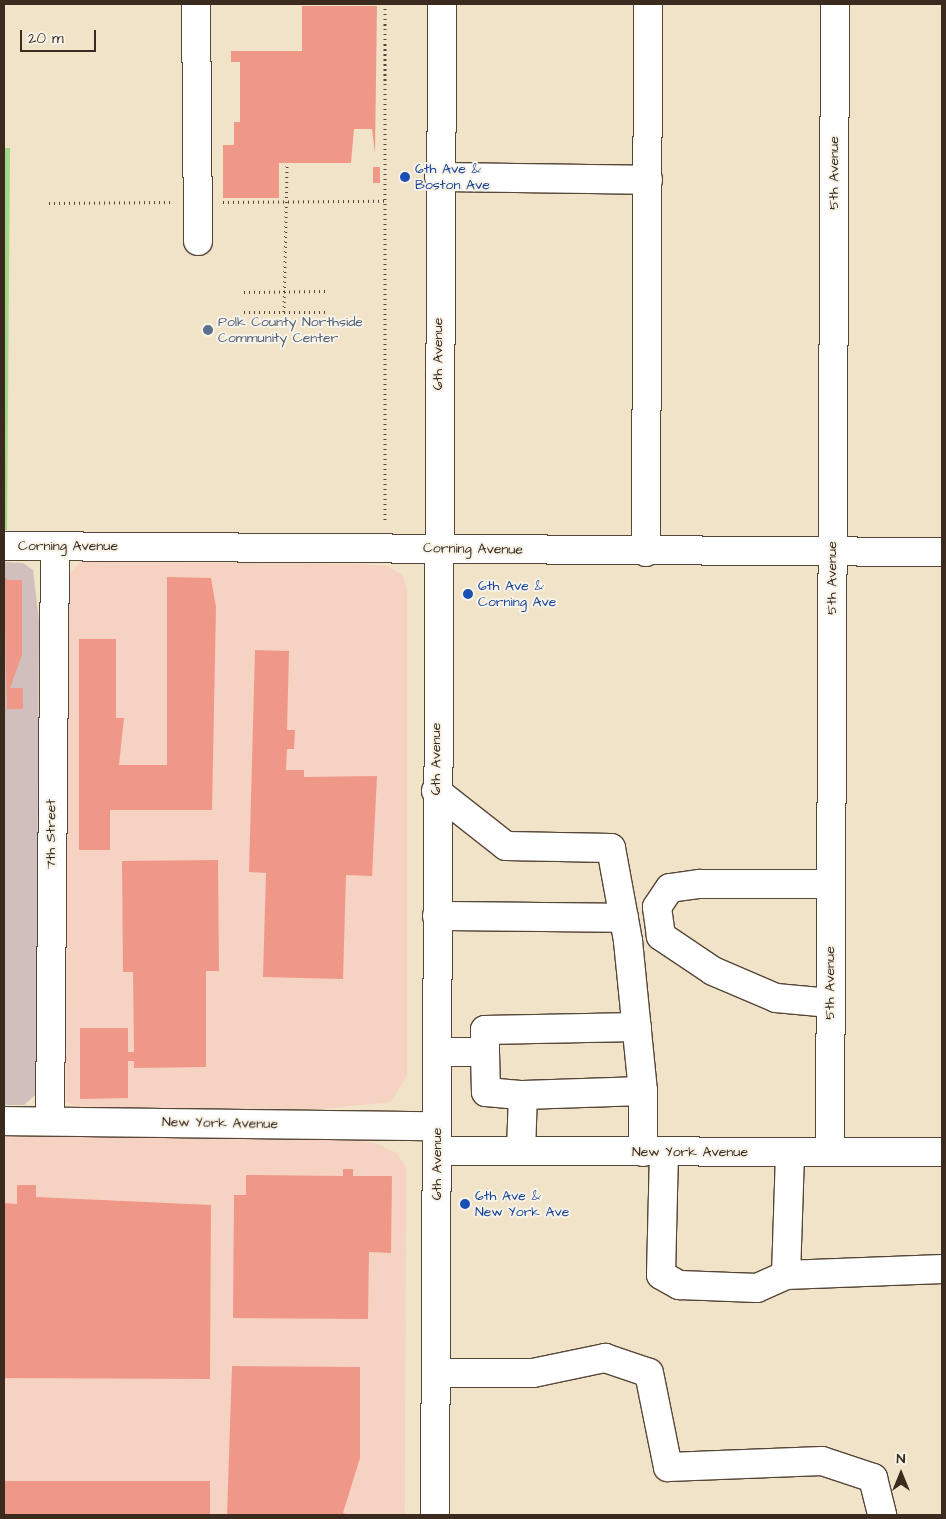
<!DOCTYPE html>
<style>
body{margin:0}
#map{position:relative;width:946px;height:1519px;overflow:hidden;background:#f1e3c8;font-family:"Architects Daughter",sans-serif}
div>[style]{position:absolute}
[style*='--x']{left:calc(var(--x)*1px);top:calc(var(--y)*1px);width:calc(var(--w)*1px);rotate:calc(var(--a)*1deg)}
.built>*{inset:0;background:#f5d2c2}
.industrial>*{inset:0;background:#d1bfbd}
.green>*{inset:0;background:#a2d889}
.building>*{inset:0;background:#f09887;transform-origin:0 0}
.path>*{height:3px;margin-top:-1.5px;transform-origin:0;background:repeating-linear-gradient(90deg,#564638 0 1px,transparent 0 5px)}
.roads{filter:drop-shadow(1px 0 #564638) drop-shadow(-1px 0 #564638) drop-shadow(0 1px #564638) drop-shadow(0 -1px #564638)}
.minor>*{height:28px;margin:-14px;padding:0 14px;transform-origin:14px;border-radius:14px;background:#fff}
.major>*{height:28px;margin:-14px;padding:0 14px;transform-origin:14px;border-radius:14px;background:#fff}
.dots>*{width:14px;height:14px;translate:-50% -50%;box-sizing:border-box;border:2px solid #f7f3e8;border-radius:50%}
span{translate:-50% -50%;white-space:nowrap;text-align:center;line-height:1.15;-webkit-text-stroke:4px #f7f3e8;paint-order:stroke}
.transit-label{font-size:14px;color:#164399}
.left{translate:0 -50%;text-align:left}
.street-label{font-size:14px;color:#3b2a1e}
.service-label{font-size:14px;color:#4e5e75}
.frame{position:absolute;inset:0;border:5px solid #3b2a1e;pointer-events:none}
.north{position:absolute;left:876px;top:1449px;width:50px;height:50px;-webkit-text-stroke:4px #f7f3e8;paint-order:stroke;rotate:0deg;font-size:14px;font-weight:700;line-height:20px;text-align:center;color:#3b2a1e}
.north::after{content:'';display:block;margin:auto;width:18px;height:22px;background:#3b2a1e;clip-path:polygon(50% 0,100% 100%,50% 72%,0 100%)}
.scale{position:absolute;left:20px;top:30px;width:76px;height:22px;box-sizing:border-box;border:2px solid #3b2a1e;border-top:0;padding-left:6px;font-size:15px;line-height:18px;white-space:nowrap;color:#3b2a1e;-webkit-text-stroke:4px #f7f3e8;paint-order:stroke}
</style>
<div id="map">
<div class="built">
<i style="clip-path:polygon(81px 562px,361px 564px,388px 566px,403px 576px,407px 591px,407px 1075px,391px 1102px,321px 1109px,77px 1107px,66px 1101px,68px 575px)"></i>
<i style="clip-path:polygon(4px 1136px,327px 1138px,375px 1143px,397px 1153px,406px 1168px,406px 1181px,405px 1515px,4px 1515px)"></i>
</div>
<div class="industrial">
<i style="clip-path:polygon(4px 562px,23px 563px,33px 570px,39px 621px,36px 1094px,24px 1105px,4px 1105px)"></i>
</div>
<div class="green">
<i style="clip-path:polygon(4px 148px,10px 148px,7px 530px,4px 530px)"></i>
</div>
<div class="building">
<i style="clip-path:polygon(302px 6px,377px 6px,375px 154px,372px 129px,354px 129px,351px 163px,279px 163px,279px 198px,223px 198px,223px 145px,234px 145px,234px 122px,240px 122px,240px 62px,231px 62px,231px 51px,302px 51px)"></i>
<i style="left:373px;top:167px;width:7px;height:16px"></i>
<i style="clip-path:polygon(4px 575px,7px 580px,22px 580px,22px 655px,10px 688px,23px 688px,23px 709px,7px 709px,7px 718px)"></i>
<i style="clip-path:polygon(167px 577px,211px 578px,216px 607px,212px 810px,110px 810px,110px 850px,79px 850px,79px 639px,116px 639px,116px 718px,124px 718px,119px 765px,167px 765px)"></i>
<i style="clip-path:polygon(255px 650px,289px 651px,287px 730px,295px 730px,294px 749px,287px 749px,286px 770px,304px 770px,304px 777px,377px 776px,372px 876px,346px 875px,343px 979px,263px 977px,266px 873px,249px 872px)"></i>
<i style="clip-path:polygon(218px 860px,219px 971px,206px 971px,206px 1067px,134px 1068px,134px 1061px,128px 1061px,128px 1098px,80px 1099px,80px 1028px,128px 1028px,128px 1052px,134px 1052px,133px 972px,123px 972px,122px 861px)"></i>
<i style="clip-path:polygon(343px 1169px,353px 1169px,353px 1176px,392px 1176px,391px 1253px,369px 1252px,368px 1319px,233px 1318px,234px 1195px,246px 1195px,246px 1175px,343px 1176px)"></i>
<i style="clip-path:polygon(17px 1185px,36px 1185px,36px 1197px,211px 1205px,210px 1379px,4px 1378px,4px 1203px,17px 1204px)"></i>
<i style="clip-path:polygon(232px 1366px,360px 1367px,360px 1458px,343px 1513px,350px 1515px,227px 1515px)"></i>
<i style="left:4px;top:1481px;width:206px;height:34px"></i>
</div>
<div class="path">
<i style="--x:385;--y:4;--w:519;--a:90"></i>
<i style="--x:223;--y:202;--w:162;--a:-0.4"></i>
<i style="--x:49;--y:203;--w:123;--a:-0.5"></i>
<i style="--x:244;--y:292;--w:81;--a:-0.7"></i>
<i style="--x:244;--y:312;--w:81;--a:0"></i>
<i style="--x:284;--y:312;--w:149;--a:-88.8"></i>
</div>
<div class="roads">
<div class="minor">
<i style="--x:196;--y:4;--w:237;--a:89.5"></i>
<i style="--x:439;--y:177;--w:209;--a:0.8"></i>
<i style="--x:4;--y:546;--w:938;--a:0.37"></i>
<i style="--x:646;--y:552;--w:548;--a:-89.79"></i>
<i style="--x:436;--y:791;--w:89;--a:38.2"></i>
<i style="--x:506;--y:846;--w:105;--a:1.1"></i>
<i style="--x:611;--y:848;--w:95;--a:79.6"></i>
<i style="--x:628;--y:941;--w:151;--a:84.3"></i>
<i style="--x:643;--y:1091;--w:61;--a:90"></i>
<i style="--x:437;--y:916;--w:187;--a:0.6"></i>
<i style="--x:830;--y:1003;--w:54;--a:-174.7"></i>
<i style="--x:776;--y:998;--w:69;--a:-156.8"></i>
<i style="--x:713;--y:971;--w:63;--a:-146.1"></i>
<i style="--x:661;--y:936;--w:29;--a:-98"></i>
<i style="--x:657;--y:907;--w:23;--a:-56"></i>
<i style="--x:670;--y:888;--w:30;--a:-8"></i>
<i style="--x:700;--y:884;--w:131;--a:0"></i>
<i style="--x:437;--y:1052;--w:48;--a:0"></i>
<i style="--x:485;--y:1052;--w:22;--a:-90"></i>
<i style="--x:485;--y:1030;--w:152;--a:-1.1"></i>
<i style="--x:485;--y:1052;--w:40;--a:88.6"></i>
<i style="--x:486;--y:1092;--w:37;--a:5"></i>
<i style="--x:4;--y:1121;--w:433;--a:0.7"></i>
<i style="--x:50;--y:1121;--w:574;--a:-89.5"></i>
<i style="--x:437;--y:1151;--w:505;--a:0.11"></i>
<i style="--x:521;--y:1151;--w:56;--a:-88"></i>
<i style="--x:523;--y:1095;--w:120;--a:-1.9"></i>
<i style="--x:664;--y:1152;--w:123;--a:91.4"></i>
<i style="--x:661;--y:1275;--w:21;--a:29"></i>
<i style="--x:679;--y:1285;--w:78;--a:2.2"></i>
<i style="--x:757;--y:1288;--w:32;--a:-24"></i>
<i style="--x:786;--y:1275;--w:123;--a:-88.1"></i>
<i style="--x:830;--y:1152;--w:1148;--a:-89.75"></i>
<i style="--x:786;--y:1275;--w:156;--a:-2.2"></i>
<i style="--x:436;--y:1373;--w:97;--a:0"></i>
<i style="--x:533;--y:1373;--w:74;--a:-11.8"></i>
<i style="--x:605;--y:1358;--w:46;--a:18.8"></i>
<i style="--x:649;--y:1373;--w:96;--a:78.6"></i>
<i style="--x:668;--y:1467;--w:154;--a:-2.2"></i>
<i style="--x:822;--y:1461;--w:54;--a:18.4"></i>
<i style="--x:873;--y:1478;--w:38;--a:76"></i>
</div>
<div class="major">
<i style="--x:435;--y:1515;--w:1511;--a:-89.73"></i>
</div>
</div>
<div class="dots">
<i style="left:405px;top:177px;background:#1a4fb4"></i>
<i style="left:208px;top:330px;background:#5c6f8a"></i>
<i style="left:468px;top:594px;background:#1a4fb4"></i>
<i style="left:465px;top:1204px;background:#1a4fb4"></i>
</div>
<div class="transit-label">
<span class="left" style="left:415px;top:177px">6th Ave &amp;<br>Boston Ave</span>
<span class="left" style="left:478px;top:594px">6th Ave &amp;<br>Corning Ave</span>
<span class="left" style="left:475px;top:1204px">6th Ave &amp;<br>New York Ave</span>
</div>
<div class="street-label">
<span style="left:834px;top:173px;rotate:-90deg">5th Avenue</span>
<span style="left:438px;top:354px;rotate:-90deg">6th Avenue</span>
<span style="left:68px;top:546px">Corning Avenue</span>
<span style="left:473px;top:549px;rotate:1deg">Corning Avenue</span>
<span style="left:832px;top:578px;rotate:-90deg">5th Avenue</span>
<span style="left:436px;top:759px;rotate:-90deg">6th Avenue</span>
<span style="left:51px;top:834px;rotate:-90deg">7th Street</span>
<span style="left:830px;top:983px;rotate:-90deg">5th Avenue</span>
<span style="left:220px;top:1123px;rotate:1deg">New York Avenue</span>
<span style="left:690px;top:1152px">New York Avenue</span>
<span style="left:437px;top:1164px;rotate:-90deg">6th Avenue</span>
</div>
<div class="service-label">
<span class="left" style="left:218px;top:330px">Polk County Northside<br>Community Center</span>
</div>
<div class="frame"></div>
<div class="north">N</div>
<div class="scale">20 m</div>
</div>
